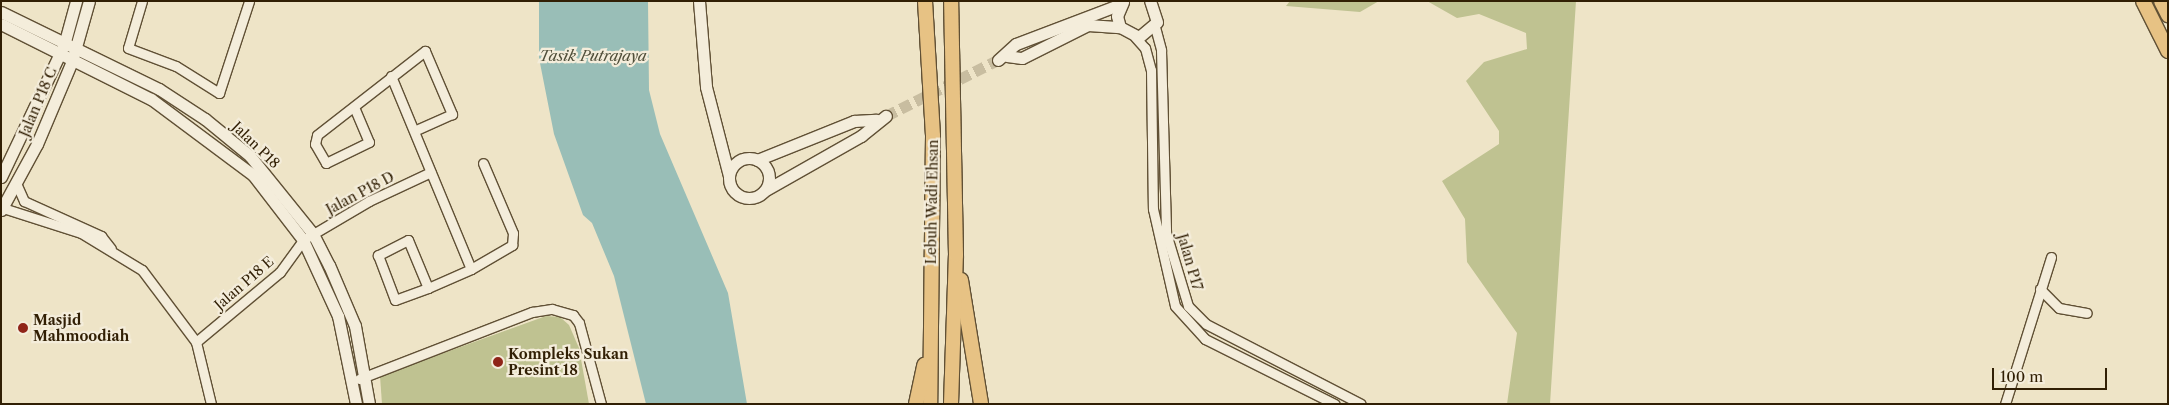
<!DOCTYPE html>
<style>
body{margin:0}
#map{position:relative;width:2169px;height:405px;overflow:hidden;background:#eee4c7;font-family:"Libre Caslon Text",serif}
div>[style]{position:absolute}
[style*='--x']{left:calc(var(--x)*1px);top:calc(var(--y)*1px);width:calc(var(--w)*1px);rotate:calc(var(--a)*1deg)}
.green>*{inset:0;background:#bfc291}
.water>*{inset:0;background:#99beb7}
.tertiary-tunnel>*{height:11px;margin-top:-5.5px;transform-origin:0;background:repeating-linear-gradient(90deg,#c8bda0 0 11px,transparent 0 16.5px)}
.roads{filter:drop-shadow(1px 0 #605035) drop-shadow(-1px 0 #605035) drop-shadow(0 1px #605035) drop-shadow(0 -1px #605035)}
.minor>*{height:9px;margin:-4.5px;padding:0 4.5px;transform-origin:4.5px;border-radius:4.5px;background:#f4eddb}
.tertiary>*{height:11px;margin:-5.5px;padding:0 5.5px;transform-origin:5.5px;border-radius:5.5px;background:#f4eddb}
.tertiary>.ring{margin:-5.5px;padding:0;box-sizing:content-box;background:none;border:11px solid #f4eddb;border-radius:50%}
.primary>*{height:14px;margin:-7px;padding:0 7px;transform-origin:7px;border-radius:7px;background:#e7c284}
.dots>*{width:14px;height:14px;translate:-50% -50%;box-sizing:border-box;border:2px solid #f4eddb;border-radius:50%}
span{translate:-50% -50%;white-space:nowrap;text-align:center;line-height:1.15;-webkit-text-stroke:4.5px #f4eddb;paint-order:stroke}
.street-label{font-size:14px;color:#311f04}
.poi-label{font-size:14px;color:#311f04;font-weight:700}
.left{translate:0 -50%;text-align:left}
.water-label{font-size:15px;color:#504f3a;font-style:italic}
.frame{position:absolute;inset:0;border:2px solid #311f04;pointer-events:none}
.scale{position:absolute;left:1992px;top:368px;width:115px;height:22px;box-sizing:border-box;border:2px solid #311f04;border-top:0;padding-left:6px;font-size:15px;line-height:18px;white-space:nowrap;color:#311f04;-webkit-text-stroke:4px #f4eddb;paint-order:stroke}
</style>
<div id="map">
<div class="green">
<i style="clip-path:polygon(1290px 1px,1379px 1px,1360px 12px,1286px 6px)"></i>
<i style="clip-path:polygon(1427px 1px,1576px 1px,1550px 404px,1507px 404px,1517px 333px,1467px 262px,1465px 219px,1442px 181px,1499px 144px,1499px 131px,1466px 81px,1484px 62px,1527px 49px,1526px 33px,1479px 14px,1457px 18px)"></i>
<i style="clip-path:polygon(546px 316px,560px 317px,569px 325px,579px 348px,589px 404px,382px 404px,380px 376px)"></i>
</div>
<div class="water">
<i style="clip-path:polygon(539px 1px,648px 1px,649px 90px,660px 134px,728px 293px,747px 404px,646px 404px,614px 276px,592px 223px,583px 215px,554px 134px,539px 58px)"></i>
</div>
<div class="tertiary-tunnel">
<i style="--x:886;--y:116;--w:125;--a:-26.6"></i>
</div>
<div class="roads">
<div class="minor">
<i style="--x:142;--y:1;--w:49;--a:106.6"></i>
<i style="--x:128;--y:48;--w:51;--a:20.6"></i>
<i style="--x:176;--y:66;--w:51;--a:32.1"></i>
<i style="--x:219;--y:93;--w:97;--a:-71.9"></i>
<i style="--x:1155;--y:27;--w:24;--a:75"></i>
<i style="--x:1161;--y:50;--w:183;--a:88.4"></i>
<i style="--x:1166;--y:233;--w:76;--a:73.2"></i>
<i style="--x:1188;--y:306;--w:25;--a:45"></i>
<i style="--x:1206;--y:324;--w:174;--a:27.3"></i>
<i style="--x:1135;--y:37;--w:15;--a:48"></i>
<i style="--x:1145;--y:48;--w:23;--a:75"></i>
<i style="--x:1151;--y:70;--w:139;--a:89.2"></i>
<i style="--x:1153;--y:209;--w:99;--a:77.2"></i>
<i style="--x:1175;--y:306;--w:45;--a:47.7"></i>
<i style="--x:1205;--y:339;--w:145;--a:26.6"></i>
<i style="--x:391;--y:76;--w:209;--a:67.5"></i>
<i style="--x:354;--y:107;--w:38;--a:67"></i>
<i style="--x:369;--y:142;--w:48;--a:154"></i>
<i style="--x:326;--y:163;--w:22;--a:-120"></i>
<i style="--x:315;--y:144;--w:9;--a:-77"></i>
<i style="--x:317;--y:135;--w:137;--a:-37.9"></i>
<i style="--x:425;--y:51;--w:69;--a:66.8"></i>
<i style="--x:452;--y:114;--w:39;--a:156"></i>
<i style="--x:16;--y:183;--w:20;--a:66"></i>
<i style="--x:24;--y:201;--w:85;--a:24.4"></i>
<i style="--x:101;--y:236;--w:16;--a:52"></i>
<i style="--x:3;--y:208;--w:82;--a:17.8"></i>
<i style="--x:81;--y:233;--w:71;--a:31.2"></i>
<i style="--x:142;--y:270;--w:90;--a:53.1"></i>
<i style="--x:196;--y:342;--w:64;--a:76.4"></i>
<i style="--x:428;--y:288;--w:52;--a:-112.6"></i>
<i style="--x:408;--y:240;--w:34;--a:153"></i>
<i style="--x:378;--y:255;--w:48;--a:69.3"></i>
<i style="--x:395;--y:300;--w:35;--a:-20"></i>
<i style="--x:428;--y:288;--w:47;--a:-23.8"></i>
<i style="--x:471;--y:269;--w:48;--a:-30.3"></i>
<i style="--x:512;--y:245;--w:12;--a:-85"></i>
<i style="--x:513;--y:233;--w:76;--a:-113.2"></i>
<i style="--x:2040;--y:289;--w:27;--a:45"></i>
<i style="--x:2059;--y:308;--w:28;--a:10"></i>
<i style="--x:196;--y:342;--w:109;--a:-39.8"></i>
<i style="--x:280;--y:272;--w:39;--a:-54"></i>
<i style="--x:303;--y:240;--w:77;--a:-30.6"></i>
<i style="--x:369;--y:201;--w:68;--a:-25.1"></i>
<i style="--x:359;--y:379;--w:186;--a:-21.2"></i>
<i style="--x:532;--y:312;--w:20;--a:-9"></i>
<i style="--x:552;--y:309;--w:22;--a:16"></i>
<i style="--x:573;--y:315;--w:10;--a:53"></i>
<i style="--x:579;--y:323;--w:84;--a:74.8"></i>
<i style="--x:2005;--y:404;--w:154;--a:-72.6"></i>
</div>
<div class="tertiary">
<i style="--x:699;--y:1;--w:86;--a:85.3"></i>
<i style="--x:706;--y:87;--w:92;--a:75.5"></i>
<i style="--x:1123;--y:2;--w:15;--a:113"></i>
<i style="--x:1117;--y:16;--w:11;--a:75"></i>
<i style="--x:1120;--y:27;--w:21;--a:28"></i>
<i style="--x:1139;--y:37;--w:23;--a:-40"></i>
<i style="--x:1157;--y:22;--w:22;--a:-108"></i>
<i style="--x:1;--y:12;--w:176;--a:26"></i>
<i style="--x:159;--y:89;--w:55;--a:33.1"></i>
<i style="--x:205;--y:119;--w:58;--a:39.4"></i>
<i style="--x:250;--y:156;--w:100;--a:51.1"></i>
<i style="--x:313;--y:234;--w:35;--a:63"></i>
<i style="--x:329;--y:265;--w:66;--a:66.9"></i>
<i style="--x:355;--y:326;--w:79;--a:79.8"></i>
<i style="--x:1;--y:24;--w:168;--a:26.6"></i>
<i style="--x:151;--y:99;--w:127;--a:36.7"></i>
<i style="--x:253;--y:175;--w:82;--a:52.4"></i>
<i style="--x:303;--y:240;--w:84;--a:65.3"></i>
<i style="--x:338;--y:316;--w:90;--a:78.4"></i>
<i style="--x:1007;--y:56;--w:15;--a:8"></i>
<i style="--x:1022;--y:58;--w:74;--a:-26.6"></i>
<i style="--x:1088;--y:25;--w:32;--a:4"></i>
<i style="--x:998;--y:60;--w:24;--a:-42"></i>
<i style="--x:1016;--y:44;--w:112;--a:-20.9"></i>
<i class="ring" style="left:729px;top:158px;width:29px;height:29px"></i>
<i style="--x:757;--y:160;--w:105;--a:-21.9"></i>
<i style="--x:854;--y:121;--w:22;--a:-3"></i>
<i style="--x:1;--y:177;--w:146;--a:-64.5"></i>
<i style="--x:64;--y:45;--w:46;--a:-74.7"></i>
<i style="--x:764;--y:191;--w:112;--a:-29.6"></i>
<i style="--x:861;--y:136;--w:32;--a:-39"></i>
<i style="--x:1;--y:210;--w:75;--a:-61.4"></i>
<i style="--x:37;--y:144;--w:90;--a:-67.1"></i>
<i style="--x:72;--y:61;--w:62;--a:-74.2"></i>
</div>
<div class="primary">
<i style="--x:925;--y:1;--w:135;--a:86.6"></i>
<i style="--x:933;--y:136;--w:268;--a:90.6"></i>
<i style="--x:2143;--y:1;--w:56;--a:63.4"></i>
<i style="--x:2161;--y:1;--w:16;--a:63"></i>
<i style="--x:961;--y:280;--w:126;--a:80.8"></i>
<i style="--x:916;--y:404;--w:40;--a:-78"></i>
<i style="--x:951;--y:404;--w:149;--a:-88.1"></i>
<i style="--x:956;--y:255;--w:254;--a:-91.1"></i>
</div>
</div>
<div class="dots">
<i style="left:23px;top:328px;background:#8f2418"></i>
<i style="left:498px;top:362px;background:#8f2418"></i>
</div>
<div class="street-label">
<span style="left:38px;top:102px;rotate:-67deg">Jalan P18 C</span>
<span style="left:256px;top:145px;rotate:44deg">Jalan P18</span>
<span style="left:360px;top:193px;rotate:-28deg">Jalan P18 D</span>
<span style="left:932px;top:202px;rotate:-89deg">Lebuh Wadi Ehsan</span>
<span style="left:1190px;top:262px;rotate:74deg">Jalan P17</span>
<span style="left:244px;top:283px;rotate:-41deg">Jalan P18 E</span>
</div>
<div class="poi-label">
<span class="left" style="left:33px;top:328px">Masjid<br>Mahmoodiah</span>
<span class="left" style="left:508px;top:362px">Kompleks Sukan<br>Presint 18</span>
</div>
<div class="water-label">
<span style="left:593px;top:56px">Tasik Putrajaya</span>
</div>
<div class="frame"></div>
<div class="scale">100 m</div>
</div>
